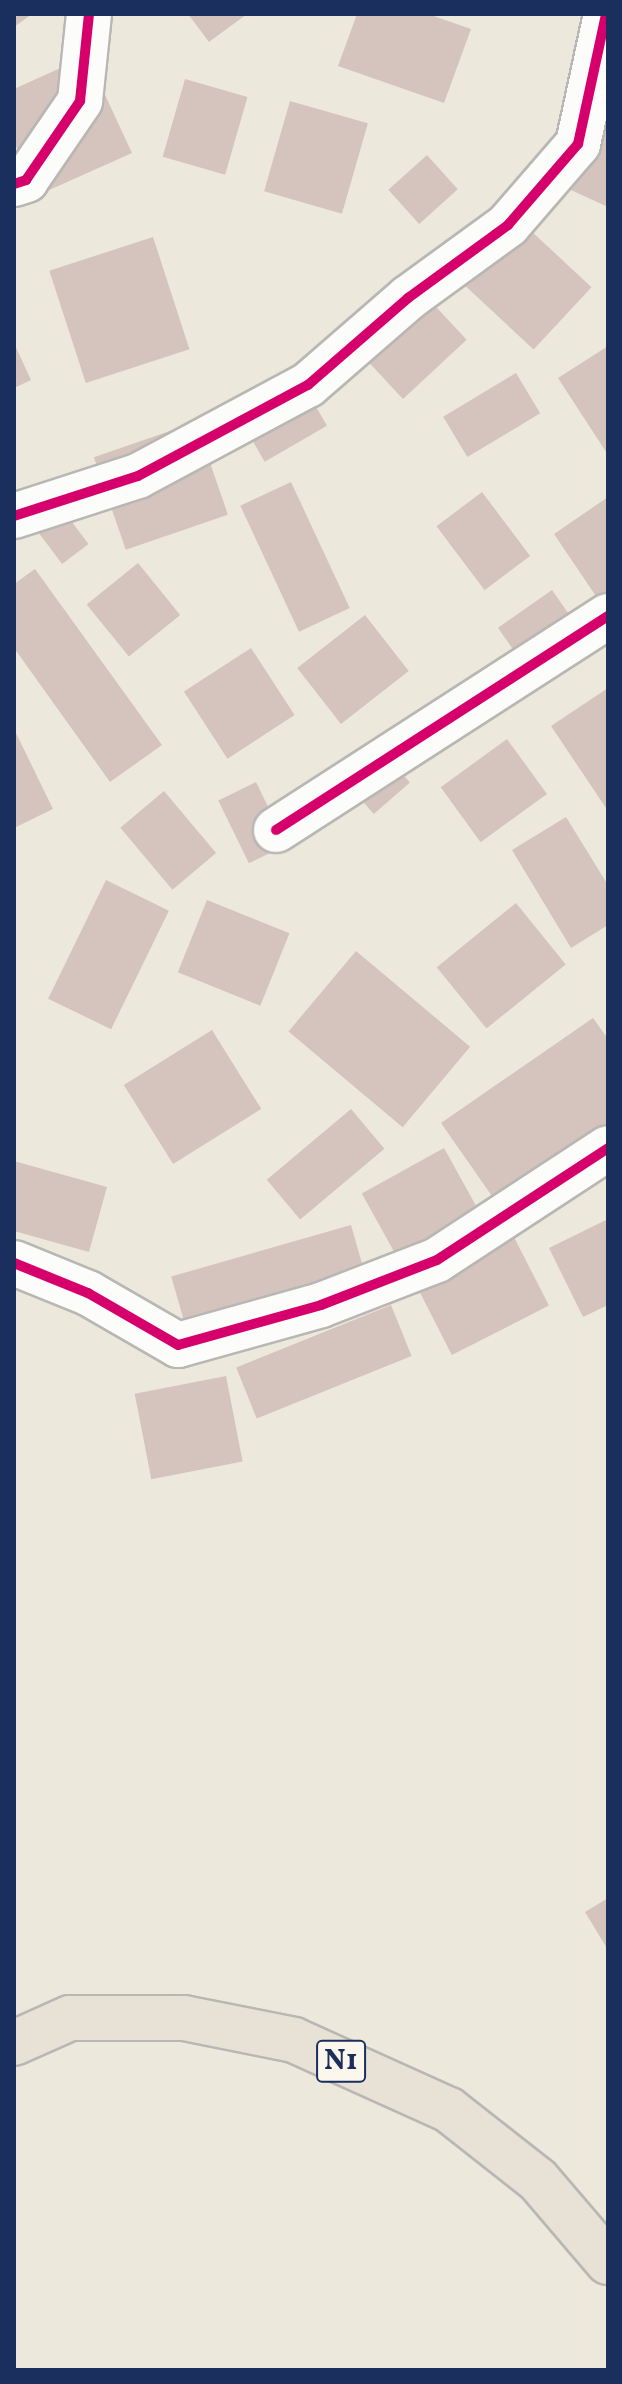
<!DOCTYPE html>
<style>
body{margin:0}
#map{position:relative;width:622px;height:2384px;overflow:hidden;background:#ede8dc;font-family:Vollkorn,serif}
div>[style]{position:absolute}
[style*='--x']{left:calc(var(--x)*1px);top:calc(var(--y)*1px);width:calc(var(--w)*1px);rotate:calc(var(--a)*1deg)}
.building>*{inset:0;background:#d5c4bd;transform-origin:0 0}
.roads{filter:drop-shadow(2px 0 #b9b7b4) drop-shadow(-2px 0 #b9b7b4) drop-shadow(0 2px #b9b7b4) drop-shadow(0 -2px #b9b7b4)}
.minor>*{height:44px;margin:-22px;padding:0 22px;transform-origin:22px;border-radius:22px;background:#fcfcfa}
.trunk>*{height:44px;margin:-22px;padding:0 22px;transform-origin:22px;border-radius:22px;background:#e7e2d5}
.cycleway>*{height:10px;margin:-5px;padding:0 5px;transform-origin:5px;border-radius:5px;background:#d6006c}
span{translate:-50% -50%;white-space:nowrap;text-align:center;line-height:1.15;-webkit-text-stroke:8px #fbf7ec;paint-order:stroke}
.shield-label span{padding:2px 6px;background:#fbf7ec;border:2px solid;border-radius:6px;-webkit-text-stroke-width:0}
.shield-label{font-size:30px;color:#1b2f5e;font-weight:700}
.frame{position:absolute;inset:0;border:16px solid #1b2f5e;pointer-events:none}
</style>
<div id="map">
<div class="building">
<i style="clip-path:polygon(14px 14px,32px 14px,14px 27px)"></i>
<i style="clip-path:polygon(188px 14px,247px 14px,209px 42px)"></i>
<i style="clip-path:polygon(357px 14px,428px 14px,471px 29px,444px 103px,338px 66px)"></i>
<i style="clip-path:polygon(87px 56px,132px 153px,38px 195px,14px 142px,14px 89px)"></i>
<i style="left:185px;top:79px;width:65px;height:81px;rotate:16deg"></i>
<i style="clip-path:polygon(579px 80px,608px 94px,608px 207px,536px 174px)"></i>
<i style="left:290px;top:101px;width:81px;height:94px;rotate:16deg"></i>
<i style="left:427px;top:155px;width:46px;height:52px;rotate:48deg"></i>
<i style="left:514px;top:215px;width:106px;height:85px;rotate:43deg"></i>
<i style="left:153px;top:237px;width:118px;height:109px;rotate:72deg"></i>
<i style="left:410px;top:279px;width:83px;height:87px;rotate:47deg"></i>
<i style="clip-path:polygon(14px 343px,31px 380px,14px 388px)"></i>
<i style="clip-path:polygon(608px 346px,608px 455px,558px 378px)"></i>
<i style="left:516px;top:373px;width:47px;height:85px;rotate:59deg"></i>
<i style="left:300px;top:379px;width:54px;height:72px;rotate:60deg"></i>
<i style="left:196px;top:422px;width:98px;height:108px;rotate:71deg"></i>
<i style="left:291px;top:482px;width:139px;height:56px;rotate:65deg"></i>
<i style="left:44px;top:485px;width:74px;height:33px;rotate:53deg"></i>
<i style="left:482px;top:492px;width:80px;height:57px;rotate:53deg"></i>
<i style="clip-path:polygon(608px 497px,608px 614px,554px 534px)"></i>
<i style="left:138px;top:563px;width:67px;height:66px;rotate:51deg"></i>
<i style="clip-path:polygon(35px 569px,162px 745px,110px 782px,14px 648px,14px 584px)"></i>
<i style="left:552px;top:590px;width:72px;height:66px;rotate:55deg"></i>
<i style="left:365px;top:615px;width:71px;height:86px;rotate:52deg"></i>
<i style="left:251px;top:648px;width:80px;height:80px;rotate:57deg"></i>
<i style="clip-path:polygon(608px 688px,608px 811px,551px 726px)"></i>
<i style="clip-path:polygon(14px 729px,53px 809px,14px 828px)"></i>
<i style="left:507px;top:739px;width:68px;height:82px;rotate:54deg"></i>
<i style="left:387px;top:756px;width:35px;height:48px;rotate:49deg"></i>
<i style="left:256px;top:782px;width:70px;height:42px;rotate:64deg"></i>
<i style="left:164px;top:791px;width:81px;height:57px;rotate:50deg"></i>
<i style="clip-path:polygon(566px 817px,608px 885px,608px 925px,571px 948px,512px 850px)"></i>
<i style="left:106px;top:880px;width:70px;height:132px;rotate:26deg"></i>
<i style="left:207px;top:900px;width:89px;height:78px;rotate:22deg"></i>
<i style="left:516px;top:903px;width:79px;height:102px;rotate:51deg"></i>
<i style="left:356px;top:951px;width:149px;height:105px;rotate:40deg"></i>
<i style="clip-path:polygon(593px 1018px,608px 1039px,608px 1138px,503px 1212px,441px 1123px)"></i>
<i style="left:212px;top:1030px;width:93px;height:104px;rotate:58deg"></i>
<i style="left:351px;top:1109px;width:52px;height:110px;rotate:50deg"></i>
<i style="left:444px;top:1148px;width:88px;height:94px;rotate:61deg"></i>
<i style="clip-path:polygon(14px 1161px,107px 1187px,89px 1252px,14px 1231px)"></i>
<i style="clip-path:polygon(608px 1219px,608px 1305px,583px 1317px,549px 1248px)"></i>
<i style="left:351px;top:1225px;width:57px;height:187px;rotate:74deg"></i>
<i style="left:514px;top:1237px;width:77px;height:109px;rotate:63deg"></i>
<i style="left:391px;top:1305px;width:55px;height:167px;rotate:68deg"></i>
<i style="left:226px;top:1376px;width:87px;height:93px;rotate:79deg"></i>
<i style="clip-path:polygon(608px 1898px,608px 1950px,585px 1912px)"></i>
</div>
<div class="roads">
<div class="minor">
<i style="--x:14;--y:184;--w:13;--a:-18"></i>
<i style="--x:26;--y:180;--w:96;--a:-55.6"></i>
<i style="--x:80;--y:101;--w:87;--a:-84.1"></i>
<i style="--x:14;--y:516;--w:130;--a:-17.9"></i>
<i style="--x:138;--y:476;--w:193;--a:-28.2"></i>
<i style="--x:308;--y:385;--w:133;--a:-41"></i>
<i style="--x:408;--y:298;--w:124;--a:-36.1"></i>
<i style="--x:508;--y:225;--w:107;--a:-49.2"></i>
<i style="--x:578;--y:144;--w:133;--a:-77.8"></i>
<i style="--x:276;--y:830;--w:395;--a:-32.8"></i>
<i style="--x:14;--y:1263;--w:80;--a:22.1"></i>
<i style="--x:88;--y:1293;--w:104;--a:30"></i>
<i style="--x:178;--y:1345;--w:148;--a:-15.6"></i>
<i style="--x:321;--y:1305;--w:124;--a:-21.2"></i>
<i style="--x:437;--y:1260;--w:204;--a:-33.2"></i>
</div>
<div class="trunk">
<i style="--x:14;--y:2043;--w:61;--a:-24.1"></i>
<i style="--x:70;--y:2018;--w:114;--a:0"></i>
<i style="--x:184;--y:2018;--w:112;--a:11.3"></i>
<i style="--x:294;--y:2040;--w:170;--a:24.3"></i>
<i style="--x:449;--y:2110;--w:113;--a:38.2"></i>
<i style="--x:538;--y:2180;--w:108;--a:49.5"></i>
</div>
</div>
<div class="cycleway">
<i style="--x:14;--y:184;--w:13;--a:-18"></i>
<i style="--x:26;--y:180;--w:96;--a:-55.6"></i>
<i style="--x:80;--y:101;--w:87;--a:-84.1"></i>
<i style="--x:14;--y:516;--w:130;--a:-17.9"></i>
<i style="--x:138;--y:476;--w:193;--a:-28.2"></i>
<i style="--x:308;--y:385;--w:133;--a:-41"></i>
<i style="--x:408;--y:298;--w:124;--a:-36.1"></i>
<i style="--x:508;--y:225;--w:107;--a:-49.2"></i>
<i style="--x:578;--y:144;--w:133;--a:-77.8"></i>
<i style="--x:276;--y:830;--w:395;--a:-32.8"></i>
<i style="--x:14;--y:1263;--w:80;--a:22.1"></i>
<i style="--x:88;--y:1293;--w:104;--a:30"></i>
<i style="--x:178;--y:1345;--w:148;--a:-15.6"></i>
<i style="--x:321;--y:1305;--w:124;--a:-21.2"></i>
<i style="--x:437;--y:1260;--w:204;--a:-33.2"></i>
</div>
<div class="shield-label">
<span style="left:341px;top:2061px">N1</span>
</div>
<div class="frame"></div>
</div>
